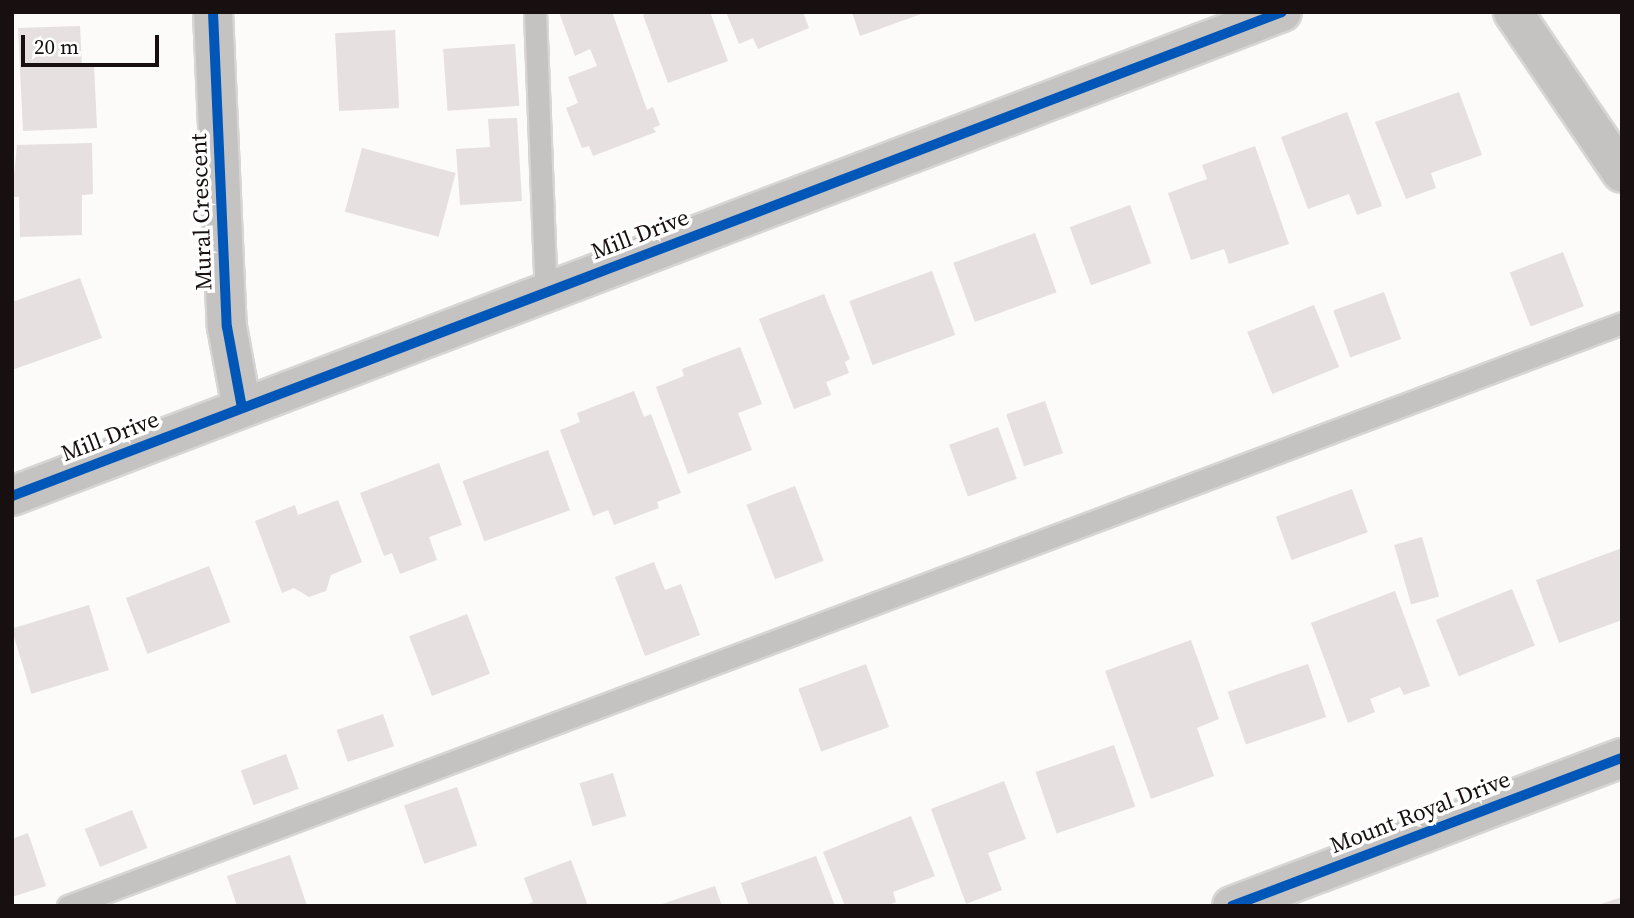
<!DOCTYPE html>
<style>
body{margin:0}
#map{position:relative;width:1634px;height:918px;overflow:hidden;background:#fdfafa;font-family:"Source Serif 4",serif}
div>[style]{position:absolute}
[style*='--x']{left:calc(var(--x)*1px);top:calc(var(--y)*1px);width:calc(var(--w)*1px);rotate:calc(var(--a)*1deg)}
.building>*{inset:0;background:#e6e0e0;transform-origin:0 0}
.roads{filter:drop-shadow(2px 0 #d8d5d5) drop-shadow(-2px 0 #d8d5d5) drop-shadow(0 2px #d8d5d5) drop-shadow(0 -2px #d8d5d5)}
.service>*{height:21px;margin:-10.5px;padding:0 10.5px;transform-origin:10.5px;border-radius:10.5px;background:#c5c2c2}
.minor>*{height:38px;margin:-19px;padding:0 19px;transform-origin:19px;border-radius:19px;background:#c5c2c2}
.tertiary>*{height:38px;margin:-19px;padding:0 19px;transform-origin:19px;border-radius:19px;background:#c5c2c2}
.cycleway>*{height:10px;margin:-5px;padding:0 5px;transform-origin:5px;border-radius:5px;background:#0057b8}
span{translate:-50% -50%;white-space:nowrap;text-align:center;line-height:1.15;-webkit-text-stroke:7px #fff;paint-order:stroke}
.street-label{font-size:23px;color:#181010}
.frame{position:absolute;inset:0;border:14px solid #181010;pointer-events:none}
.scale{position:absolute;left:21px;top:35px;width:138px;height:32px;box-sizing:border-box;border:4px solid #181010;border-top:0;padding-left:9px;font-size:21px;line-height:24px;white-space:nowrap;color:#181010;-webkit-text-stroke:5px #fff;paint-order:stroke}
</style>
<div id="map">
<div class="building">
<i style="clip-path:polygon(559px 12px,612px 12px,647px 110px,653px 107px,660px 125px,653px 128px,656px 132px,593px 156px,589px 146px,582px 148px,566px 108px,578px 103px,568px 77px,597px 66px,590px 49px,575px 56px)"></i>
<i style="clip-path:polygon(651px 12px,710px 12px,728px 61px,668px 83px,643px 15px)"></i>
<i style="clip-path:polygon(726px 12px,803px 12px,809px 28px,758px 49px,753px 38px,739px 44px)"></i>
<i style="clip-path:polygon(852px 12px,924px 12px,924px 13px,860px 36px)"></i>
<i style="clip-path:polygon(80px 26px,82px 67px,94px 66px,97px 128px,23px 131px,18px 28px)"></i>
<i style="left:395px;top:30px;width:78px;height:60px;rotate:87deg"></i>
<i style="left:515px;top:44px;width:62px;height:72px;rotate:86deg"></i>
<i style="clip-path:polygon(1459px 92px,1482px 155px,1431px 173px,1436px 188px,1406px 199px,1375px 122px)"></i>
<i style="clip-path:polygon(1347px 112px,1382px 206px,1357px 215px,1349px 194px,1308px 209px,1281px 137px)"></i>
<i style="clip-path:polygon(517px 118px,522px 201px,460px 205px,456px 149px,490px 147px,488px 119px)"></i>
<i style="clip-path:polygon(92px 143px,93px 194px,82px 195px,82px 235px,20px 237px,19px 197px,12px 197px,17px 145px)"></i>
<i style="clip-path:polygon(1255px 146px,1289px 244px,1229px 264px,1224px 249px,1191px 260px,1168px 193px,1207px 179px,1202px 165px)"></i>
<i style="left:362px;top:148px;width:97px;height:66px;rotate:15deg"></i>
<i style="left:1130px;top:205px;width:62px;height:64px;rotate:70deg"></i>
<i style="left:1035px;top:233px;width:63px;height:87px;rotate:70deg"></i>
<i style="left:1563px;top:252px;width:58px;height:57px;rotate:69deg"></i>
<i style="left:932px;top:271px;width:68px;height:88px;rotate:70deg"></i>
<i style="clip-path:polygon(80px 278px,102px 338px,12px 370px,12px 302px)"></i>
<i style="left:1384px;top:292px;width:50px;height:54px;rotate:70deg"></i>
<i style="clip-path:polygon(824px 294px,850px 359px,845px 362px,849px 373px,826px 382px,831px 395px,794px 409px,759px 319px)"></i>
<i style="left:1314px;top:305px;width:67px;height:72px;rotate:68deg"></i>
<i style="clip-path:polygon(740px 347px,762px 404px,738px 413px,752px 450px,688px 474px,656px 387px,684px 376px,682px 369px)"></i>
<i style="clip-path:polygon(634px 391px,644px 417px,651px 414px,681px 493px,657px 502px,659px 508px,614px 525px,608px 510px,593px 516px,560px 430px,580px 422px,577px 413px)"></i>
<i style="left:1045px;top:401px;width:55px;height:41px;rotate:71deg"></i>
<i style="left:998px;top:427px;width:55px;height:52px;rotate:70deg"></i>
<i style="left:548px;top:450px;width:64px;height:91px;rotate:70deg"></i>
<i style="clip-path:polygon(439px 463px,462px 525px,429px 537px,437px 560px,400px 574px,392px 553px,384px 556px,360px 493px)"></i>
<i style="left:795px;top:486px;width:80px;height:52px;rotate:69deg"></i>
<i style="left:1352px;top:489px;width:46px;height:81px;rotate:70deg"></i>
<i style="clip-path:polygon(338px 500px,362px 562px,331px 575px,326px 591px,309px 597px,294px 588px,282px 593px,255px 521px,295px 505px,298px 515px)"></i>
<i style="left:1422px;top:537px;width:62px;height:29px;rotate:74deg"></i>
<i style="clip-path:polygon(1622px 548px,1622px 620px,1559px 643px,1536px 580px)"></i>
<i style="clip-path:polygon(654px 562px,665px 590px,681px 584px,700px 635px,645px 656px,615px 577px)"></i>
<i style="left:209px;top:566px;width:60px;height:89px;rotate:69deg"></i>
<i style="left:1512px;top:589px;width:61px;height:82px;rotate:68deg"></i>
<i style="clip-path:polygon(1395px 591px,1430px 686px,1404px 695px,1400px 687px,1370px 699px,1375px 712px,1348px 723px,1311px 623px)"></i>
<i style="left:89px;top:605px;width:68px;height:81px;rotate:73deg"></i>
<i style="left:467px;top:614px;width:64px;height:62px;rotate:69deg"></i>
<i style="clip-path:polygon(1191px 640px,1219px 719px,1197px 728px,1214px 776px,1151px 799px,1105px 671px)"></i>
<i style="left:866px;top:664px;width:67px;height:72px;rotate:70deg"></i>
<i style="left:1308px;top:664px;width:56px;height:85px;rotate:71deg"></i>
<i style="left:383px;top:714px;width:34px;height:49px;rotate:71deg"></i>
<i style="left:1114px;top:745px;width:65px;height:83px;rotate:71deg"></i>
<i style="left:286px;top:754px;width:37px;height:48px;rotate:70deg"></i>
<i style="left:613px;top:773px;width:45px;height:35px;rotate:73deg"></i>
<i style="clip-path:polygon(1004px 781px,1026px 839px,988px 853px,1002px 890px,966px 904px,931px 809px)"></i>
<i style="left:457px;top:787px;width:62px;height:56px;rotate:71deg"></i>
<i style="left:132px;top:810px;width:41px;height:51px;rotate:68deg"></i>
<i style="clip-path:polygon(911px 816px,935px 876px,893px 892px,896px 902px,886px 906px,845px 906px,823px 852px)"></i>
<i style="clip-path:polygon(28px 833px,46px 886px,12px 897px,12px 839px)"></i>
<i style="clip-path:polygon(290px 855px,307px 906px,237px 906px,227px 876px)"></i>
<i style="clip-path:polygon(816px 856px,835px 906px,749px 906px,741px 883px)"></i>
<i style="clip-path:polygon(571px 860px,588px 906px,524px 906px,533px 902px,524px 878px)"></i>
<i style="clip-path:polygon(715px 886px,722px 906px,659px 906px,659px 905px)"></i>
<i style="clip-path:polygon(1622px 897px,1622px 906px,1598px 906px,1598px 905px)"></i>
</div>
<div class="roads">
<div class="service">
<i style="--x:535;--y:12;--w:280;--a:87.8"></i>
<i style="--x:68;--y:906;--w:1660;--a:-20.56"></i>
</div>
<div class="minor">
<i style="--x:213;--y:12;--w:315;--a:87.5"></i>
<i style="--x:227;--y:327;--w:82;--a:79.5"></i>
<i style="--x:12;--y:496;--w:1359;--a:-20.86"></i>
<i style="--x:1232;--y:906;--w:417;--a:-20.8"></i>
</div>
<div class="tertiary">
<i style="--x:1513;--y:12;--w:194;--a:55.9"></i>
</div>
</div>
<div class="cycleway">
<i style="--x:213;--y:12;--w:315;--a:87.5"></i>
<i style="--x:227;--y:327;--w:82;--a:79.5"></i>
<i style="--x:12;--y:496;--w:1359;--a:-20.86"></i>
<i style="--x:1232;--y:906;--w:417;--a:-20.8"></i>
</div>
<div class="street-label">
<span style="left:201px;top:212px;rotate:-92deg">Mural Crescent</span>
<span style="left:640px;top:234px;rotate:-21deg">Mill Drive</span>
<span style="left:110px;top:436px;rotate:-21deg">Mill Drive</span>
<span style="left:1420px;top:812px;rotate:-21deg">Mount Royal Drive</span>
</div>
<div class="frame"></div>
<div class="scale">20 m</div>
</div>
